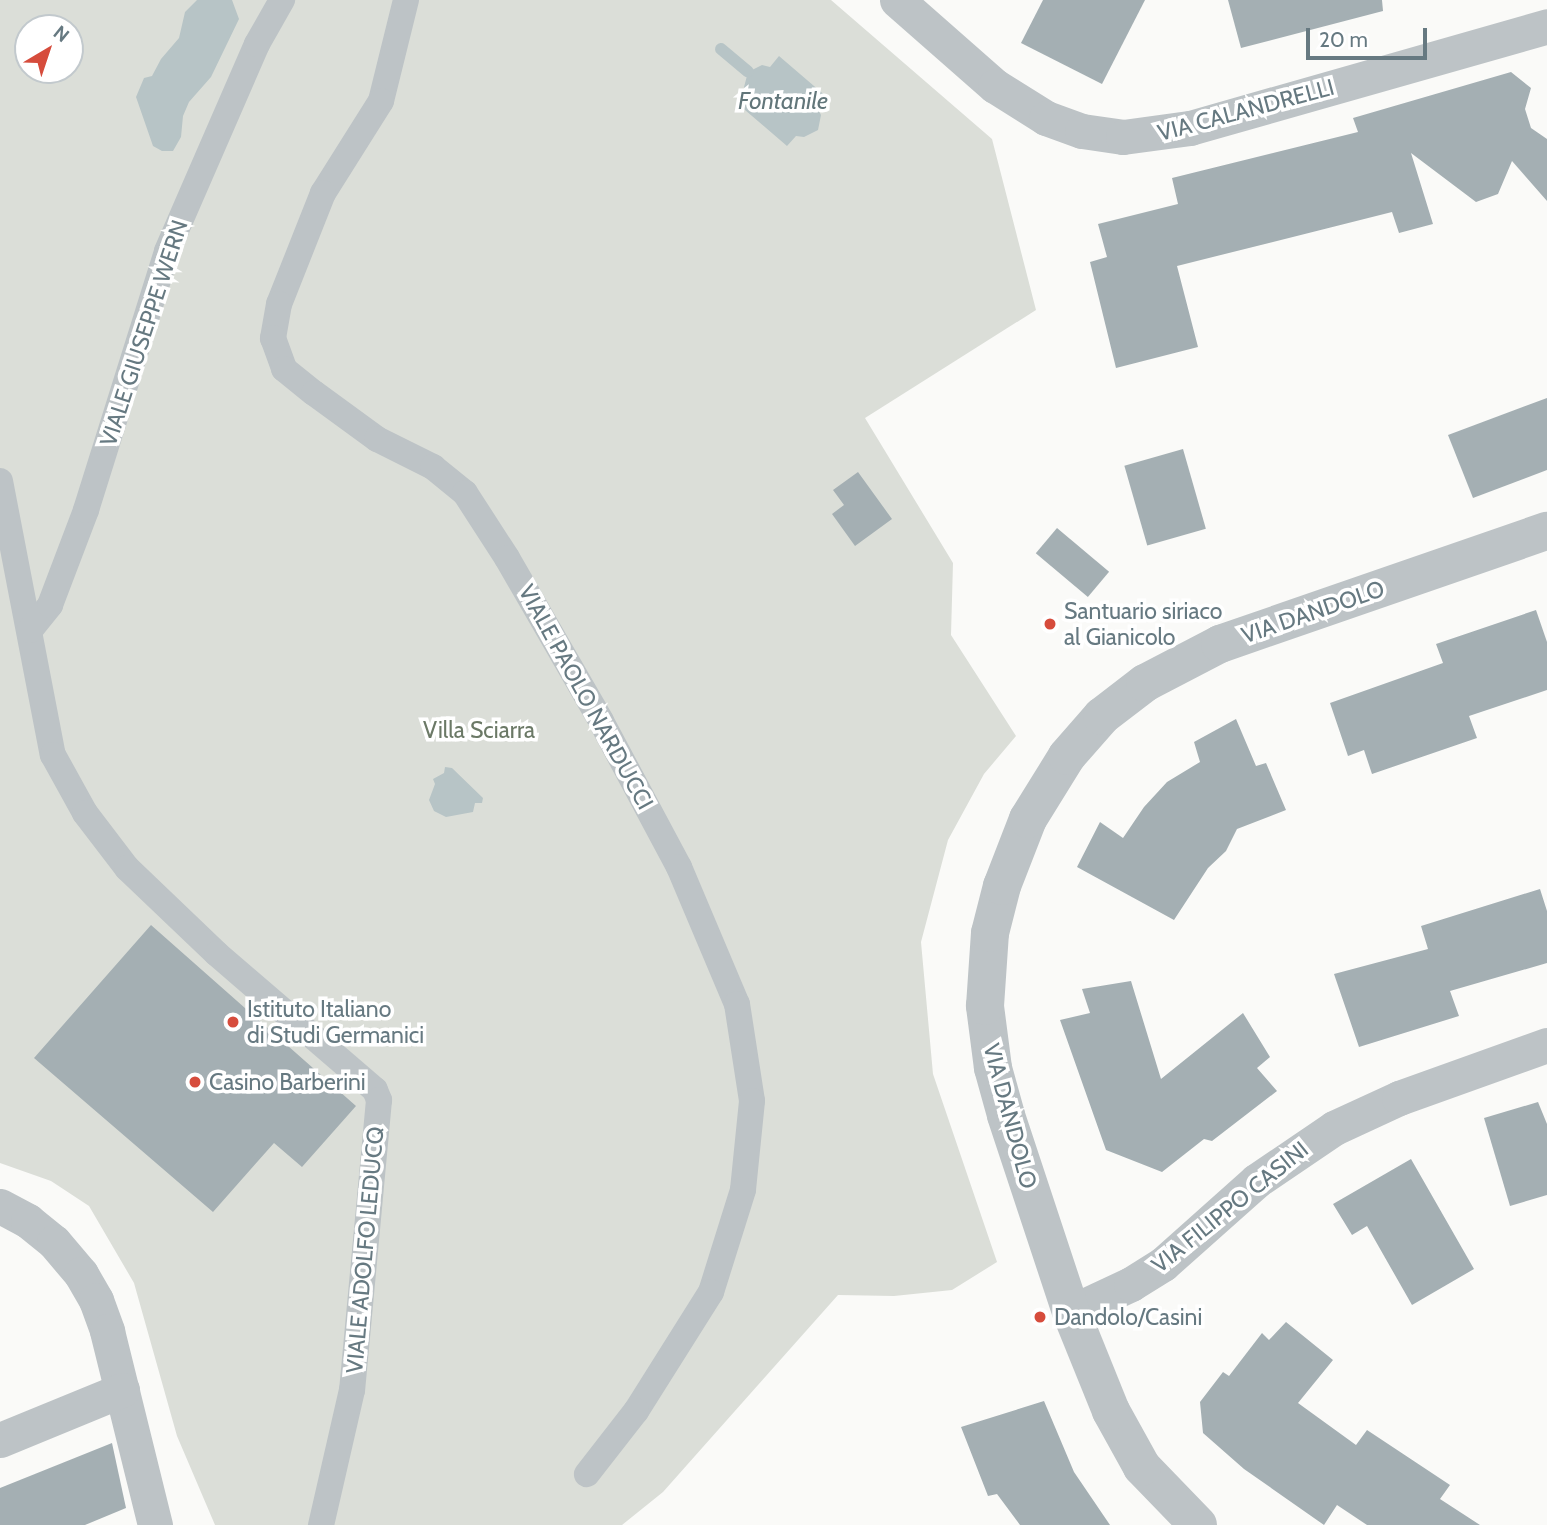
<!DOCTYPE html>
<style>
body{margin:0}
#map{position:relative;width:1547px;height:1525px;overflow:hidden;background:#fafaf8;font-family:Cabin,sans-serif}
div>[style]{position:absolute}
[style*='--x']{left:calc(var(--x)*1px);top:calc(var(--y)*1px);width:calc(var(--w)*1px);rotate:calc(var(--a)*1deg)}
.green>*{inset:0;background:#dbded8}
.water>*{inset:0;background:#b7c4c6}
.stream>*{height:12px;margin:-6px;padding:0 6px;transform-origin:6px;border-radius:6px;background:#b7c4c6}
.building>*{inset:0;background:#a4afb3;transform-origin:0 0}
.pedestrian>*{height:26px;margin:-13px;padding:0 13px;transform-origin:13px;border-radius:13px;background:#bdc3c6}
.minor>*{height:35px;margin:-17.5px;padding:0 17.5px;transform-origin:17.5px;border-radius:17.5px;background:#bdc3c6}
.tertiary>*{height:38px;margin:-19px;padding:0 19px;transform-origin:19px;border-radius:19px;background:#bdc3c6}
.dots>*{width:19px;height:19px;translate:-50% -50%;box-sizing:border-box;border:4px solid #fff;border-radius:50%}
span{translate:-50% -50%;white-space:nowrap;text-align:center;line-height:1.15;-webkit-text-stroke:7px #fff;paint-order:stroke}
.street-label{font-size:23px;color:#667981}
.poi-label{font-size:23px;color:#667981}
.left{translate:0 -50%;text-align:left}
.park-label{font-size:23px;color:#6b7966}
.water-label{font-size:24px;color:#62767a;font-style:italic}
.north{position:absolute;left:14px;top:14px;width:70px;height:70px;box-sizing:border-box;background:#fff;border:2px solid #c2c9cd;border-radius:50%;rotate:39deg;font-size:19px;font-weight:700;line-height:28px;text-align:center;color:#667981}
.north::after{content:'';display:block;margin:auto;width:24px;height:32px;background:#d64c3c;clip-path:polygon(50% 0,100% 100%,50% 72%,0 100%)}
.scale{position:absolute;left:1306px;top:28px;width:121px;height:32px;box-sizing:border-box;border:4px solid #667981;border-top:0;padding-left:9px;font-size:21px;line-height:24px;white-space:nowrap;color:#667981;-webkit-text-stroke:5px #fff;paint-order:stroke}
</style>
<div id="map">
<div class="green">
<i style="clip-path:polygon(evenodd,0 0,831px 0,992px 139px,1036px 310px,865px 418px,953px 563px,951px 635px,1016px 736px,984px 774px,948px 840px,921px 942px,933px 1074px,997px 1262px,952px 1290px,894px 1296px,838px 1295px,663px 1492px,622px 1525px,215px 1525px,177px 1436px,134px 1283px,89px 1206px,51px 1181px,0 1163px,0 0,28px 28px,70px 28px,70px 70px,28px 70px,28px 28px)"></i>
</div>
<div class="water">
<i style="clip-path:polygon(197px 0,232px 0,239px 19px,211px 77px,189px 102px,183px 116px,181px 137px,173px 151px,162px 151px,153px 146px,136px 97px,144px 78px,152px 76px,161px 59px,179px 38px,185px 12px)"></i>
<i style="clip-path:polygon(779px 56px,828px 98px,818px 109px,821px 115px,818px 130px,804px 137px,796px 136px,787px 146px,738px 104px,747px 93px,744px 87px,748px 72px,762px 65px,770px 67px)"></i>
<i style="clip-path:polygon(445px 767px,452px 768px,483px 798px,482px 803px,475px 803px,473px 812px,446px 817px,434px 811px,429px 800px,435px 784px,433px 779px,444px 773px)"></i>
</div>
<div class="stream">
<i style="--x:721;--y:49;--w:35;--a:40"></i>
</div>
<div class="building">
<i style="clip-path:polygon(1043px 0,1145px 0,1102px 84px,1021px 43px)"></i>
<i style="clip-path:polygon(1228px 0,1382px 0,1383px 11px,1241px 48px)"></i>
<i style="clip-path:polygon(1511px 72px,1531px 88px,1525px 109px,1531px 128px,1547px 139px,1547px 201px,1512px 161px,1498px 194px,1476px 202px,1411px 153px,1433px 224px,1399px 233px,1392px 212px,1177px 266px,1198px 347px,1116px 368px,1090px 262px,1107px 257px,1098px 224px,1178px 204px,1172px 178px,1358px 132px,1353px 118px)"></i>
<i style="clip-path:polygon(1547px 398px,1547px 470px,1473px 498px,1448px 435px)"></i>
<i style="left:1183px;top:449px;width:83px;height:61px;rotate:74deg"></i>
<i style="clip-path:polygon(858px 472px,892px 519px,855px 546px,832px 514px,844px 505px,833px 490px)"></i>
<i style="left:1057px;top:528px;width:68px;height:33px;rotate:40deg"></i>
<i style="clip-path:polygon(1536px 610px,1547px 642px,1547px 690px,1469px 716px,1477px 738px,1372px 774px,1364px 750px,1348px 756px,1330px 703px,1443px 663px,1436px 644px)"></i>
<i style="clip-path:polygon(1236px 719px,1256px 766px,1266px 763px,1286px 810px,1237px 829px,1226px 851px,1208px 868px,1174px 920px,1077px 867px,1100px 822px,1123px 838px,1144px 807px,1167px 782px,1200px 762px,1194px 742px)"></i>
<i style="clip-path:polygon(1540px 889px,1547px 911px,1547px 963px,1450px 991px,1459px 1016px,1359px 1047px,1334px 974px,1428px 949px,1421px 926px)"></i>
<i style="clip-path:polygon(151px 925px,356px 1106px,302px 1167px,274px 1143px,213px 1212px,34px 1058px)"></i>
<i style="clip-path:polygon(1131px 981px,1161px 1079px,1243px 1013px,1270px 1057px,1257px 1068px,1277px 1091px,1212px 1141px,1204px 1139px,1162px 1172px,1106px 1150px,1060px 1020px,1090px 1013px,1082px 989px)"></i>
<i style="clip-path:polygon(1538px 1102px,1547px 1124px,1547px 1195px,1510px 1206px,1484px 1118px)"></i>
<i style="clip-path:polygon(1411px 1159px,1474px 1269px,1412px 1305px,1367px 1226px,1352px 1235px,1333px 1204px)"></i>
<i style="clip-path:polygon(1286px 1322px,1333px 1360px,1298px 1403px,1356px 1445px,1367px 1430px,1450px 1485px,1440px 1499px,1480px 1525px,1367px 1525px,1337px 1505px,1324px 1525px,1244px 1469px,1203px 1433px,1200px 1402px,1223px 1372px,1229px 1376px,1262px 1333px,1269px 1340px)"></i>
<i style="clip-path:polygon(1044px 1401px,1074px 1472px,1110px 1525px,1020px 1525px,997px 1494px,988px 1496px,961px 1427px)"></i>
<i style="clip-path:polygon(112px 1443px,126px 1508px,85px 1525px,0 1525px,0 1488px)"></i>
</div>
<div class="pedestrian">
<i style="--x:406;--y:0;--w:104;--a:103.9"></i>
<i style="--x:381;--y:101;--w:109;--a:122.2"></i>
<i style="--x:323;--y:193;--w:119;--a:111.6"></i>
<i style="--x:279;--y:304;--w:35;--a:100"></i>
<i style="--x:273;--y:338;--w:33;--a:70"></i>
<i style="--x:284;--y:369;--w:38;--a:39"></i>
<i style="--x:314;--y:393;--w:78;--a:36.1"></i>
<i style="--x:377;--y:439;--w:63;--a:26.6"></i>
<i style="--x:433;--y:467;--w:41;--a:39.1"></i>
<i style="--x:465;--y:493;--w:77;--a:57.1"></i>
<i style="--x:507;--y:558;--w:188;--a:60"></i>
<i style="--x:601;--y:721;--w:166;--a:61.9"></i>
<i style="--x:679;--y:867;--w:149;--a:67.1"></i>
<i style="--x:737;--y:1004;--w:98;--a:81.2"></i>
<i style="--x:752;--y:1101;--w:89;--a:95.8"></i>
<i style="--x:743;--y:1190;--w:107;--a:107.4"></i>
<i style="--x:711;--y:1292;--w:141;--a:122.2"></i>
<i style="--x:636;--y:1411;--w:80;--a:127.9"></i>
<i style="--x:0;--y:481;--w:279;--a:79.1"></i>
<i style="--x:53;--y:755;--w:66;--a:61.1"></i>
<i style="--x:85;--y:813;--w:69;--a:52.6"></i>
<i style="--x:127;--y:868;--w:124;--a:43.7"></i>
<i style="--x:217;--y:954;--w:208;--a:40.7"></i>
<i style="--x:375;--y:1090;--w:11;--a:68"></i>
<i style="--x:379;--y:1100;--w:291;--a:95.3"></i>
<i style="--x:352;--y:1390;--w:139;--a:102.9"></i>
<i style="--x:30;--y:630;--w:32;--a:-51"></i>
<i style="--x:50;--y:605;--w:102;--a:-69.2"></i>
<i style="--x:86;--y:510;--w:271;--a:-72.6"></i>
<i style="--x:167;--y:251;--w:226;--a:-66.5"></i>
<i style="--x:257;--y:44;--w:51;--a:-60.4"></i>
</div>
<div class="minor">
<i style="--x:897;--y:0;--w:130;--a:41.3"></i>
<i style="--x:995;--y:86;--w:60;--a:32.1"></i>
<i style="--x:1046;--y:118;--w:38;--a:20"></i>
<i style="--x:1082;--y:131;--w:41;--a:8.3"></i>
<i style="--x:1123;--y:137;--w:68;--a:-7.7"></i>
<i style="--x:1190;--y:128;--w:371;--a:-15.9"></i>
<i style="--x:0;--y:1206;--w:32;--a:28"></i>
<i style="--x:28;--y:1221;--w:33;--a:39"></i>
<i style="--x:54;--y:1242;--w:42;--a:49.8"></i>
<i style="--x:81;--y:1274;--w:30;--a:60"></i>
<i style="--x:96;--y:1300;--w:33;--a:70"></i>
<i style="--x:107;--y:1331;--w:200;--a:76.1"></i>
<i style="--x:1071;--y:1312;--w:66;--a:-25"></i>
<i style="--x:1131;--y:1284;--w:38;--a:-32"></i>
<i style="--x:1163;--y:1264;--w:125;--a:-41.7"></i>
<i style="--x:1256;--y:1181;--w:94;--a:-34.2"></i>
<i style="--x:1334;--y:1128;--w:72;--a:-24.8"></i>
<i style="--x:1399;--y:1098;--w:157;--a:-19.7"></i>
<i style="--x:0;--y:1440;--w:132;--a:-22.3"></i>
</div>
<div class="tertiary">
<i style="--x:1198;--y:1525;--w:81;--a:-134"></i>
<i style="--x:1142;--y:1467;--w:64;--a:-119"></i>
<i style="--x:1111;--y:1411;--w:107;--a:-112"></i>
<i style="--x:1071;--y:1312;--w:207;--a:-108.3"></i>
<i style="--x:1006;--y:1115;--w:49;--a:-105.5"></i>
<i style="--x:993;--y:1068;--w:63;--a:-97.4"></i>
<i style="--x:985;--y:1006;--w:73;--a:-86.1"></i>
<i style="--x:990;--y:933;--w:49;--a:-75.7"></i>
<i style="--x:1002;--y:886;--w:72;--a:-68.8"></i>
<i style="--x:1028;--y:819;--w:74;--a:-58.2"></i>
<i style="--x:1067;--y:756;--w:53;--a:-48.8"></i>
<i style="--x:1102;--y:716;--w:54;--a:-37.5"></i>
<i style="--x:1145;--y:683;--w:85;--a:-27.5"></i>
<i style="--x:1220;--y:644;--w:346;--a:-19.1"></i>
</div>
<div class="dots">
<i style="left:1050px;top:624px;background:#d64c3c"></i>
<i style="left:233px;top:1022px;background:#d64c3c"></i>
<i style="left:195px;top:1082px;background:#d64c3c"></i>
<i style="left:1040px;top:1317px;background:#d64c3c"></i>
</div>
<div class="street-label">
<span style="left:1246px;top:110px;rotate:-15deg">VIA CALANDRELLI</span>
<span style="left:144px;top:333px;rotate:-72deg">VIALE GIUSEPPE WERN</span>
<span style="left:1313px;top:612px;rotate:-19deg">VIA DANDOLO</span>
<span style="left:586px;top:697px;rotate:61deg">VIALE PAOLO NARDUCCI</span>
<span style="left:1010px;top:1116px;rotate:75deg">VIA DANDOLO</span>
<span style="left:1230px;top:1207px;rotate:-39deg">VIA FILIPPO CASINI</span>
<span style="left:365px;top:1250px;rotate:-85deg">VIALE ADOLFO LEDUCQ</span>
</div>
<div class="poi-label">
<span class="left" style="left:1064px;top:624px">Santuario siriaco<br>al Gianicolo</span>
<span class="left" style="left:247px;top:1022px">Istituto Italiano<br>di Studi Germanici</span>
<span class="left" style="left:209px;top:1082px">Casino Barberini</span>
<span class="left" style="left:1054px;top:1317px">Dandolo/Casini</span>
</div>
<div class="park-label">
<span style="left:479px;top:730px">Villa Sciarra</span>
</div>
<div class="water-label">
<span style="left:783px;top:101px">Fontanile</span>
</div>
<div class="north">N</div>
<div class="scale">20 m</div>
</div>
